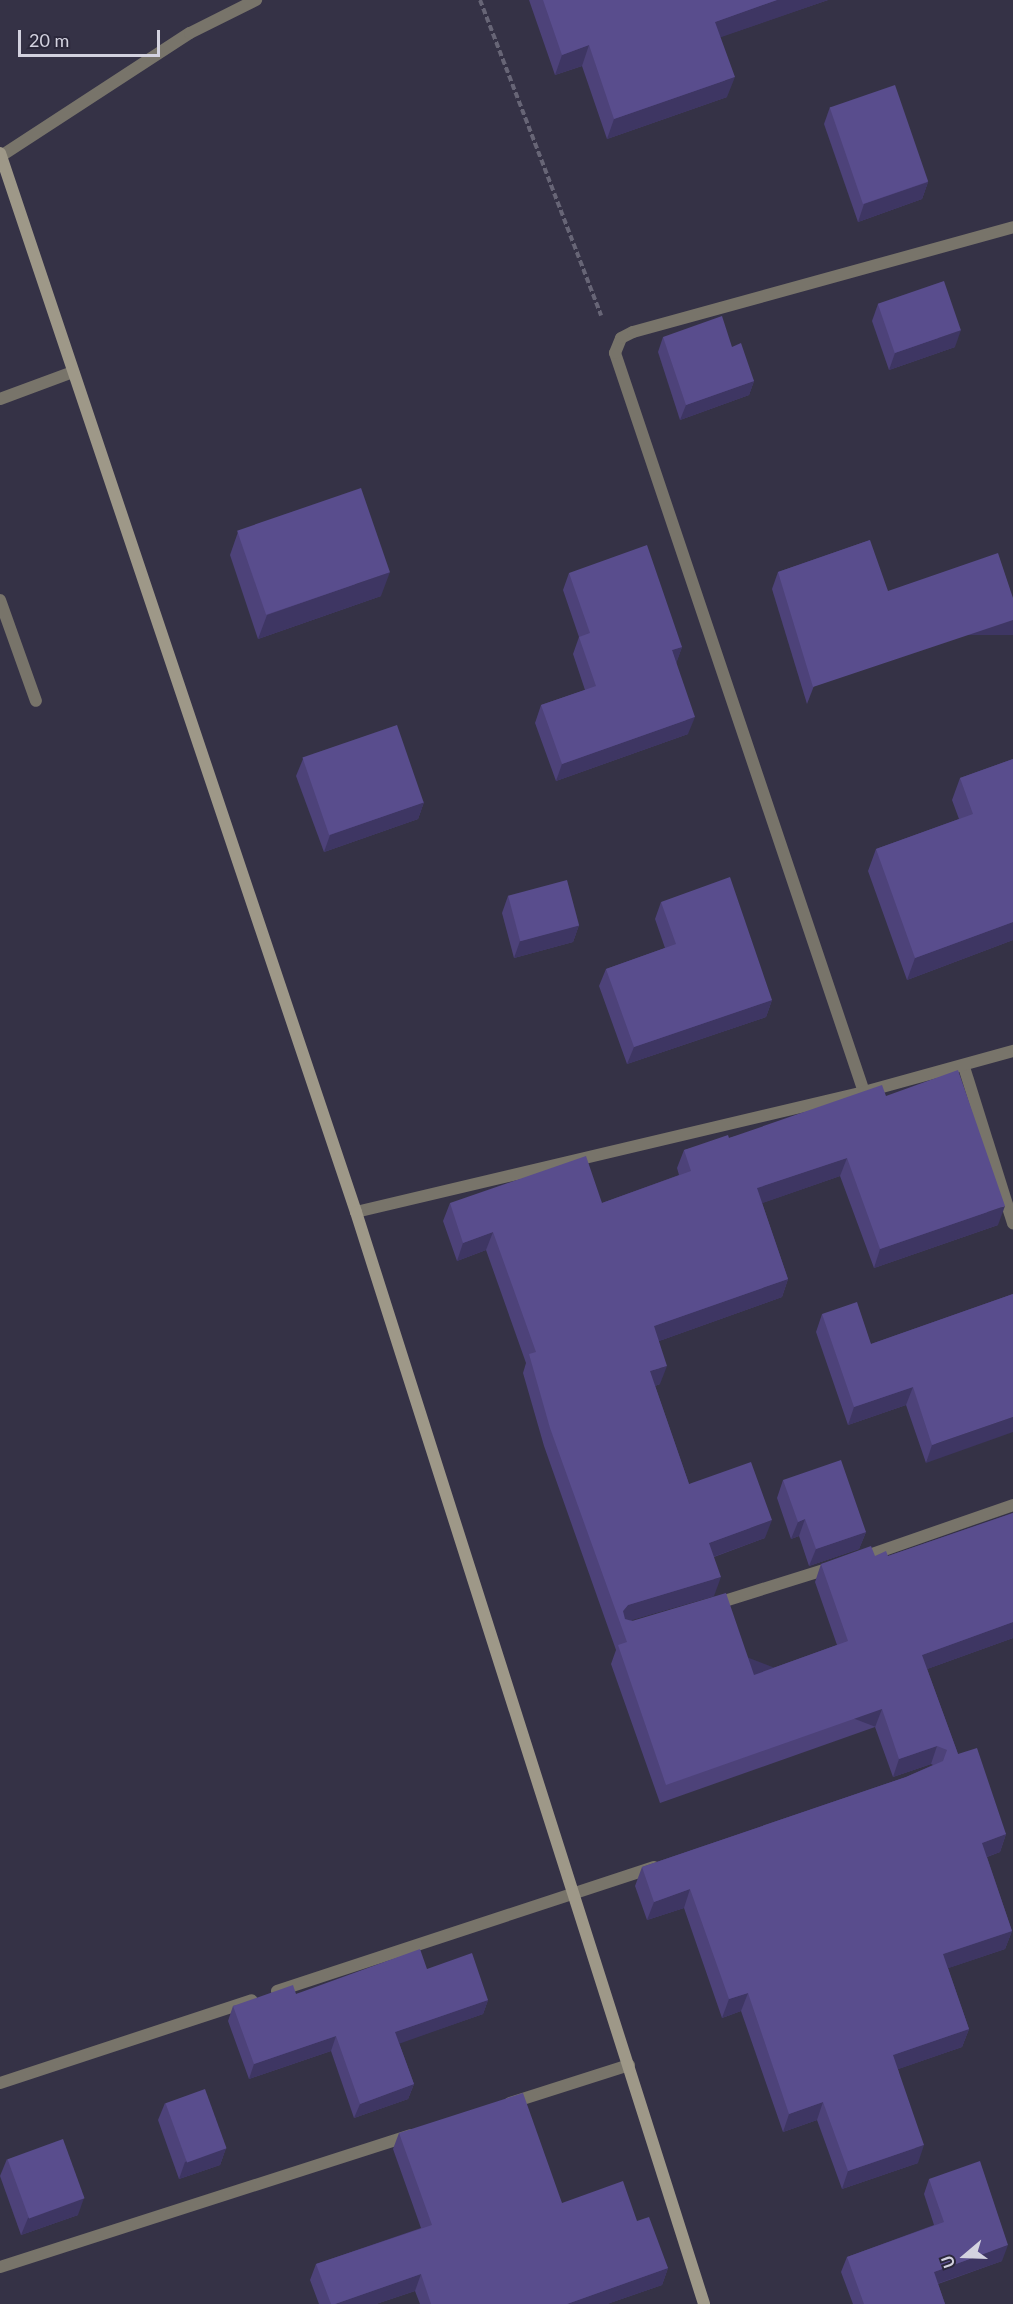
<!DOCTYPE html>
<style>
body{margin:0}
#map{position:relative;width:1013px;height:2304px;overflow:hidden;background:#353246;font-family:Lato,sans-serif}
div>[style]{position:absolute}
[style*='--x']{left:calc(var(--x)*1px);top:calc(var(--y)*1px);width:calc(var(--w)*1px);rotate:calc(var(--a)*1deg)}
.path>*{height:4px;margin-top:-2px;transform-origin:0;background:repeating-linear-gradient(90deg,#676576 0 6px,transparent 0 9px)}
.lane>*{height:12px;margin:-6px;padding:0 6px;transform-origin:6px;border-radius:6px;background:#78746a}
.street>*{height:12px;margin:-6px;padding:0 6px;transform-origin:6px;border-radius:6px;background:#78746a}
.secondary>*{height:12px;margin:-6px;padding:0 6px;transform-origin:6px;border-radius:6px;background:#9e9888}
.wall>*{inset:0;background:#4d4279}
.shaded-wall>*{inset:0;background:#3e3663;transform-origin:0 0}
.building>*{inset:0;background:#594d8d;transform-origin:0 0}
span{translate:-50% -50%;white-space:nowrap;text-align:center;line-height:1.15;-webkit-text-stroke:4.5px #2b283b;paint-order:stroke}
.north{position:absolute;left:935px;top:2226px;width:60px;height:60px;-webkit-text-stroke:4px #2b283b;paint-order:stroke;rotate:251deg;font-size:16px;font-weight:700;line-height:24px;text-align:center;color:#d3d2df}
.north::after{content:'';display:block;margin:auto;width:21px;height:27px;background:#d3d2df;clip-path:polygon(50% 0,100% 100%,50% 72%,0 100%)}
.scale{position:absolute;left:18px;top:30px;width:142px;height:27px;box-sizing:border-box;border:3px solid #d3d2df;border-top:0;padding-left:8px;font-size:18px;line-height:21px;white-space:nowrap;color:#d3d2df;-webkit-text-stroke:4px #2b283b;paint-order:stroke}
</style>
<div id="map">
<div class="path">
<i style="--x:480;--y:0;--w:338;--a:69"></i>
</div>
<div class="lane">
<i style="--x:0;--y:399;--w:78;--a:-20.3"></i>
<i style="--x:0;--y:600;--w:107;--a:70.4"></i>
</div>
<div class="street">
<i style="--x:1;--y:156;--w:225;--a:-33.1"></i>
<i style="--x:190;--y:33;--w:74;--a:-26.6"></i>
<i style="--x:964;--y:1067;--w:164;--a:72.6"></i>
<i style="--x:864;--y:1092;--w:780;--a:-108.62"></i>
<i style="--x:615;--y:353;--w:16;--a:-68"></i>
<i style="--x:621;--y:338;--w:13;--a:-27"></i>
<i style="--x:633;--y:332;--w:394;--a:-15.4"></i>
<i style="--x:356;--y:1212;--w:522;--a:-13.29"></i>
<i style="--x:864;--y:1092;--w:155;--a:-15.4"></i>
<i style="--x:858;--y:1559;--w:164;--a:-19.2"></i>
<i style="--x:715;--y:1604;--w:124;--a:-17.4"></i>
<i style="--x:277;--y:1991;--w:397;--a:-18.2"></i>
<i style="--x:0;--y:2083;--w:265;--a:-18.2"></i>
<i style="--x:510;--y:2103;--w:125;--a:-17.7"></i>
<i style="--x:0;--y:2267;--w:431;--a:-17.8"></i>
</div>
<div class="secondary">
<i style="--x:0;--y:153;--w:1117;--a:71.42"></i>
<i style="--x:356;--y:1212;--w:1146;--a:72.32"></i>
</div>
<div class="wall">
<i style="clip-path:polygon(529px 0,828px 0,720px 37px,727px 97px,607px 139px,582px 66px,555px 75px)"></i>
<i style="clip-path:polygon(830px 107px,928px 182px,922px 199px,858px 222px,824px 124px)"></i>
<i style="clip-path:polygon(878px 304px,955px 347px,889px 370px,872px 321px)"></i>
<i style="clip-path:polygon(663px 337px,732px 347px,754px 381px,749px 395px,680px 420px,658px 352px)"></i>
<i style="clip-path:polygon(238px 532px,381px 596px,258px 639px,230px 555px)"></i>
<i style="clip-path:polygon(870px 540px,807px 704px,772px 589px,778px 572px)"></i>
<i style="clip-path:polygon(569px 573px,682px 647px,676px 663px,688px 734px,556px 781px,535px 723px,541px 705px,585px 690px,573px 654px,579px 637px,563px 590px)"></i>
<i style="clip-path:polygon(303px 759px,424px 802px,418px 819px,324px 852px,296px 776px)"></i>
<i style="clip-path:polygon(1013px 759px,1013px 940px,907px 980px,868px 871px,876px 849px,959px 819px,952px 800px,960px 778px)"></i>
<i style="clip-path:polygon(508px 896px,579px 925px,573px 942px,514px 958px,502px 913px)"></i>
<i style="clip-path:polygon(661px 902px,772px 1000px,766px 1017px,627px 1064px,599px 986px,606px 969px,665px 948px,655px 919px)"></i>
<i style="clip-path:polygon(886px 1096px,998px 1225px,874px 1268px,840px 1176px,762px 1203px,788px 1279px,782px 1297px,659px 1341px,660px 1384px,655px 1386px,689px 1484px,765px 1538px,714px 1557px,714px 1596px,631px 1620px,754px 1675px,837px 1645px,815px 1582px,821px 1564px,875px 1556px,888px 1556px,1013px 1513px,1013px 1638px,927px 1669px,958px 1754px,1006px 1834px,1000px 1852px,987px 1857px,1012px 1931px,1005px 1949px,948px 1968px,969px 2029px,962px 2047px,898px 2069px,918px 2163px,842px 2189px,817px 2120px,783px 2132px,741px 2011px,722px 2018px,684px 1908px,647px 1920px,635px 1886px,642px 1867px,906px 1777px,933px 1765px,931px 1764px,893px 1777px,875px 1727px,660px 1803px,611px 1664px,616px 1650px,544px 1446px,523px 1373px,526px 1363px,486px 1250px,457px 1261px,443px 1221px,450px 1203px,602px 1203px,679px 1175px,677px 1168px,684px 1150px)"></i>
<i style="clip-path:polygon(1013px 1294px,926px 1463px,906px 1405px,848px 1425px,816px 1332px,822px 1314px,871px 1344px)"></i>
<i style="clip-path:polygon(783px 1480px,866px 1532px,859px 1549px,809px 1566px,799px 1536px,791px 1539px,777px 1498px)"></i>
<i style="clip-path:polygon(427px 1969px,488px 2000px,483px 2014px,399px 2043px,414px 2084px,408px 2099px,354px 2118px,331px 2051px,249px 2079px,228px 2021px,233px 2006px)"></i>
<i style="clip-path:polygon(165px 2103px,226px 2148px,220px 2165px,179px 2179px,158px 2120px)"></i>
<i style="clip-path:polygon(399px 2133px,562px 2203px,637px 2221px,668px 2268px,662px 2285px,607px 2304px,420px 2304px,415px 2291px,376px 2304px,319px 2304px,310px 2280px,316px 2264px,421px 2228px,393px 2149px)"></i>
<i style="clip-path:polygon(7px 2159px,78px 2215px,21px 2235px,0 2176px)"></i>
<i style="clip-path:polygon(929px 2179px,1002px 2261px,938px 2284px,945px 2304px,853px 2304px,841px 2272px,847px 2257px,934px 2225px,924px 2194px)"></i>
</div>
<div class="shaded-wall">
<i style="clip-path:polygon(777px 0,828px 0,707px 42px,715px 22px)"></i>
<i style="clip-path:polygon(589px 45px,582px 66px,555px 75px,562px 55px)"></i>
<i style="clip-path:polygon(735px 77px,727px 97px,607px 139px,614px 119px)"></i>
<i style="clip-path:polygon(928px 182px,922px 199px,858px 222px,864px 204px)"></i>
<i style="clip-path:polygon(961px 330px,955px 347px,889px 370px,895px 353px)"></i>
<i style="clip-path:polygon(754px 381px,749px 395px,680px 420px,686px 405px)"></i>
<i style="clip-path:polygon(390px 572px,381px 596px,258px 639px,267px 615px)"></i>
<i style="left:1013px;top:620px;width:15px;height:211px;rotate:90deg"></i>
<i style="clip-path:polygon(682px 647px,676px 664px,672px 650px)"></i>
<i style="clip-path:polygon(695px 717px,688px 734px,556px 781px,562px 764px)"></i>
<i style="clip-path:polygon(424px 802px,418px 819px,324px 852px,330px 835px)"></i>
<i style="clip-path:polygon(1013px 922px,1013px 940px,907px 980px,915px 958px)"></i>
<i style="clip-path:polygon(579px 925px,573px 942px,514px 958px,520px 941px)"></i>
<i style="clip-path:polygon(772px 1000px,766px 1017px,627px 1064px,634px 1047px)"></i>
<i style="clip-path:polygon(847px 1158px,840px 1176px,751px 1207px,757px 1188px)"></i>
<i style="clip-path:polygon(1005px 1206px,998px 1225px,874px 1268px,880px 1249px)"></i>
<i style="clip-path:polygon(493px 1232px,486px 1250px,457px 1261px,463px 1243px)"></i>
<i style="clip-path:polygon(788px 1279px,782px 1297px,648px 1345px,654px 1326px)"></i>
<i style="clip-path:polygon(667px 1366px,660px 1384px,643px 1390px,650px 1371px)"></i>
<i style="clip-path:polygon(913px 1387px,906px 1405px,848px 1425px,854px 1407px)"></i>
<i style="clip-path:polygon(1013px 1417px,1013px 1432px,926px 1463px,932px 1445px)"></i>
<i style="clip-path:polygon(805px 1519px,799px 1536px,791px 1539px,798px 1522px)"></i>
<i style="clip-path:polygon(772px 1520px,765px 1538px,702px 1561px,709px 1543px)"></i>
<i style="clip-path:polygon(866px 1532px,859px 1549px,809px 1566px,816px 1549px)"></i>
<i style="clip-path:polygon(721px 1577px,714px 1596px,622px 1623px,623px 1611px,628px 1605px)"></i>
<i style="clip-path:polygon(1013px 1622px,1013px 1638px,916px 1673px,922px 1655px)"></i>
<i style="left:882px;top:1709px;width:19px;height:229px;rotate:111deg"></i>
<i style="clip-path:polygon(937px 1746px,931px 1764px,893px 1777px,899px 1759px)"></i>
<i style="clip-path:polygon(1006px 1834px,1000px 1852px,975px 1861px,982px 1843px)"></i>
<i style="clip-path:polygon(690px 1889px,684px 1908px,647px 1920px,654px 1902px)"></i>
<i style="clip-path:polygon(1012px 1931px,1005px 1949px,937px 1972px,943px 1954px)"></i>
<i style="clip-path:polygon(748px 1993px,741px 2011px,722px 2018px,729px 1999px)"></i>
<i style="clip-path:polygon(488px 2000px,483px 2014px,390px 2047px,395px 2032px)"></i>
<i style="clip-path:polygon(969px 2029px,962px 2047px,887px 2073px,893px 2055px)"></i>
<i style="clip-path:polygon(336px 2036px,331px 2051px,249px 2079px,254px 2064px)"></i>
<i style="clip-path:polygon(414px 2084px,408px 2099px,354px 2118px,360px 2104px)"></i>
<i style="clip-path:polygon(823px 2102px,817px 2120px,783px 2132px,789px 2114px)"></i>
<i style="clip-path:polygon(924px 2145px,918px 2163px,842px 2189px,848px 2171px)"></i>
<i style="clip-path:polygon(226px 2148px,220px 2165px,179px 2179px,185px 2162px)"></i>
<i style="clip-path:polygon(84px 2198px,78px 2215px,21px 2235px,28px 2218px)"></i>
<i style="clip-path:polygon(1008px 2245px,1002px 2261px,928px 2287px,934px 2272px)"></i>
<i style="clip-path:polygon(668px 2268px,662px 2285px,607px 2304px,567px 2304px)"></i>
<i style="clip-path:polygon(421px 2274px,415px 2291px,376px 2304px,335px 2304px)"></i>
</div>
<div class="building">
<i style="clip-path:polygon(543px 0,777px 0,715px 22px,735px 77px,614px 119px,589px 45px,562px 55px)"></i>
<i style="left:895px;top:85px;width:102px;height:69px;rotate:71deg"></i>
<i style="left:944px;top:281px;width:52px;height:70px;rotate:71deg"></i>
<i style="clip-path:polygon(722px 316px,732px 347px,741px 343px,754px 381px,686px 405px,663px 337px)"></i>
<i style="left:361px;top:488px;width:89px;height:131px;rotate:71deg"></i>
<i style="clip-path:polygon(870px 540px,888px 591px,998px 553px,1013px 598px,1013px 620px,813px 687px,778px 572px)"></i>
<i style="clip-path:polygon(647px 545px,682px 647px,672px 650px,695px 717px,562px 764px,541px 705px,596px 686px,579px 637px,590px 633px,569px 573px)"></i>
<i style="left:397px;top:725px;width:82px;height:100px;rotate:71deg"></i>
<i style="clip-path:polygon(1013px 759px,1013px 922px,915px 958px,876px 849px,973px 814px,960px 778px)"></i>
<i style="clip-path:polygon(730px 877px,772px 1000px,634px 1047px,606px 969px,676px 944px,661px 902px)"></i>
<i style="left:567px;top:880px;width:47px;height:61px;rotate:75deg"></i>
<i style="clip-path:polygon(958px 1070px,1005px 1206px,880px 1249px,847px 1158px,757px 1188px,788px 1279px,654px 1326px,667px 1366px,650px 1371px,689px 1484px,751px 1462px,772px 1520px,709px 1543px,721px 1577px,628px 1605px,623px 1611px,625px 1619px,632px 1621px,726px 1593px,754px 1675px,848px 1641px,821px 1564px,871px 1546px,875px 1556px,886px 1551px,888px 1556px,1013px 1513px,1013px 1622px,922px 1655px,958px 1754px,977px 1748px,1006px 1834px,982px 1843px,1012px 1931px,943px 1954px,969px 2029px,893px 2055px,924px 2145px,848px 2171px,823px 2102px,789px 2114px,748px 1993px,729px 1999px,690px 1889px,654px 1902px,642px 1867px,906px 1777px,943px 1761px,947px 1750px,937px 1746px,899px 1759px,882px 1709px,666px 1785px,618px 1645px,627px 1642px,550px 1428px,529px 1354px,536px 1352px,493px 1232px,463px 1243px,450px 1203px,586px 1156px,602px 1203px,691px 1171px,684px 1150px,728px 1135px,729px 1138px,882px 1085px,886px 1096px)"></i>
<i style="clip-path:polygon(1013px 1294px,1013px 1417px,932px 1445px,913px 1387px,854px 1407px,822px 1314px,857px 1302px,871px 1344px)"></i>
<i style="clip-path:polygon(841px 1460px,866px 1532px,816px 1549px,805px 1519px,798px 1522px,783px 1480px)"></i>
<i style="clip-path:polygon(420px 1949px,427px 1969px,472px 1953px,488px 2000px,395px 2032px,414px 2084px,360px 2104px,336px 2036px,254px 2064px,233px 2006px,293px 1985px,296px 1994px)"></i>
<i style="left:205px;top:2089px;width:63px;height:42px;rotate:70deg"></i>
<i style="clip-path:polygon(523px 2093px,562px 2203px,623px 2181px,637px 2221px,649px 2217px,668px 2268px,567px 2304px,431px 2304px,421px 2274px,335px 2304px,331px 2304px,316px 2264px,432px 2225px,399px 2133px)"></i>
<i style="left:63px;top:2139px;width:63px;height:59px;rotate:70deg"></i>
<i style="clip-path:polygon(980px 2161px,1008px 2245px,934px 2272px,945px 2304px,864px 2304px,847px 2257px,944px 2222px,929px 2179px)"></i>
</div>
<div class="north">U</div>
<div class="scale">20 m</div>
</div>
